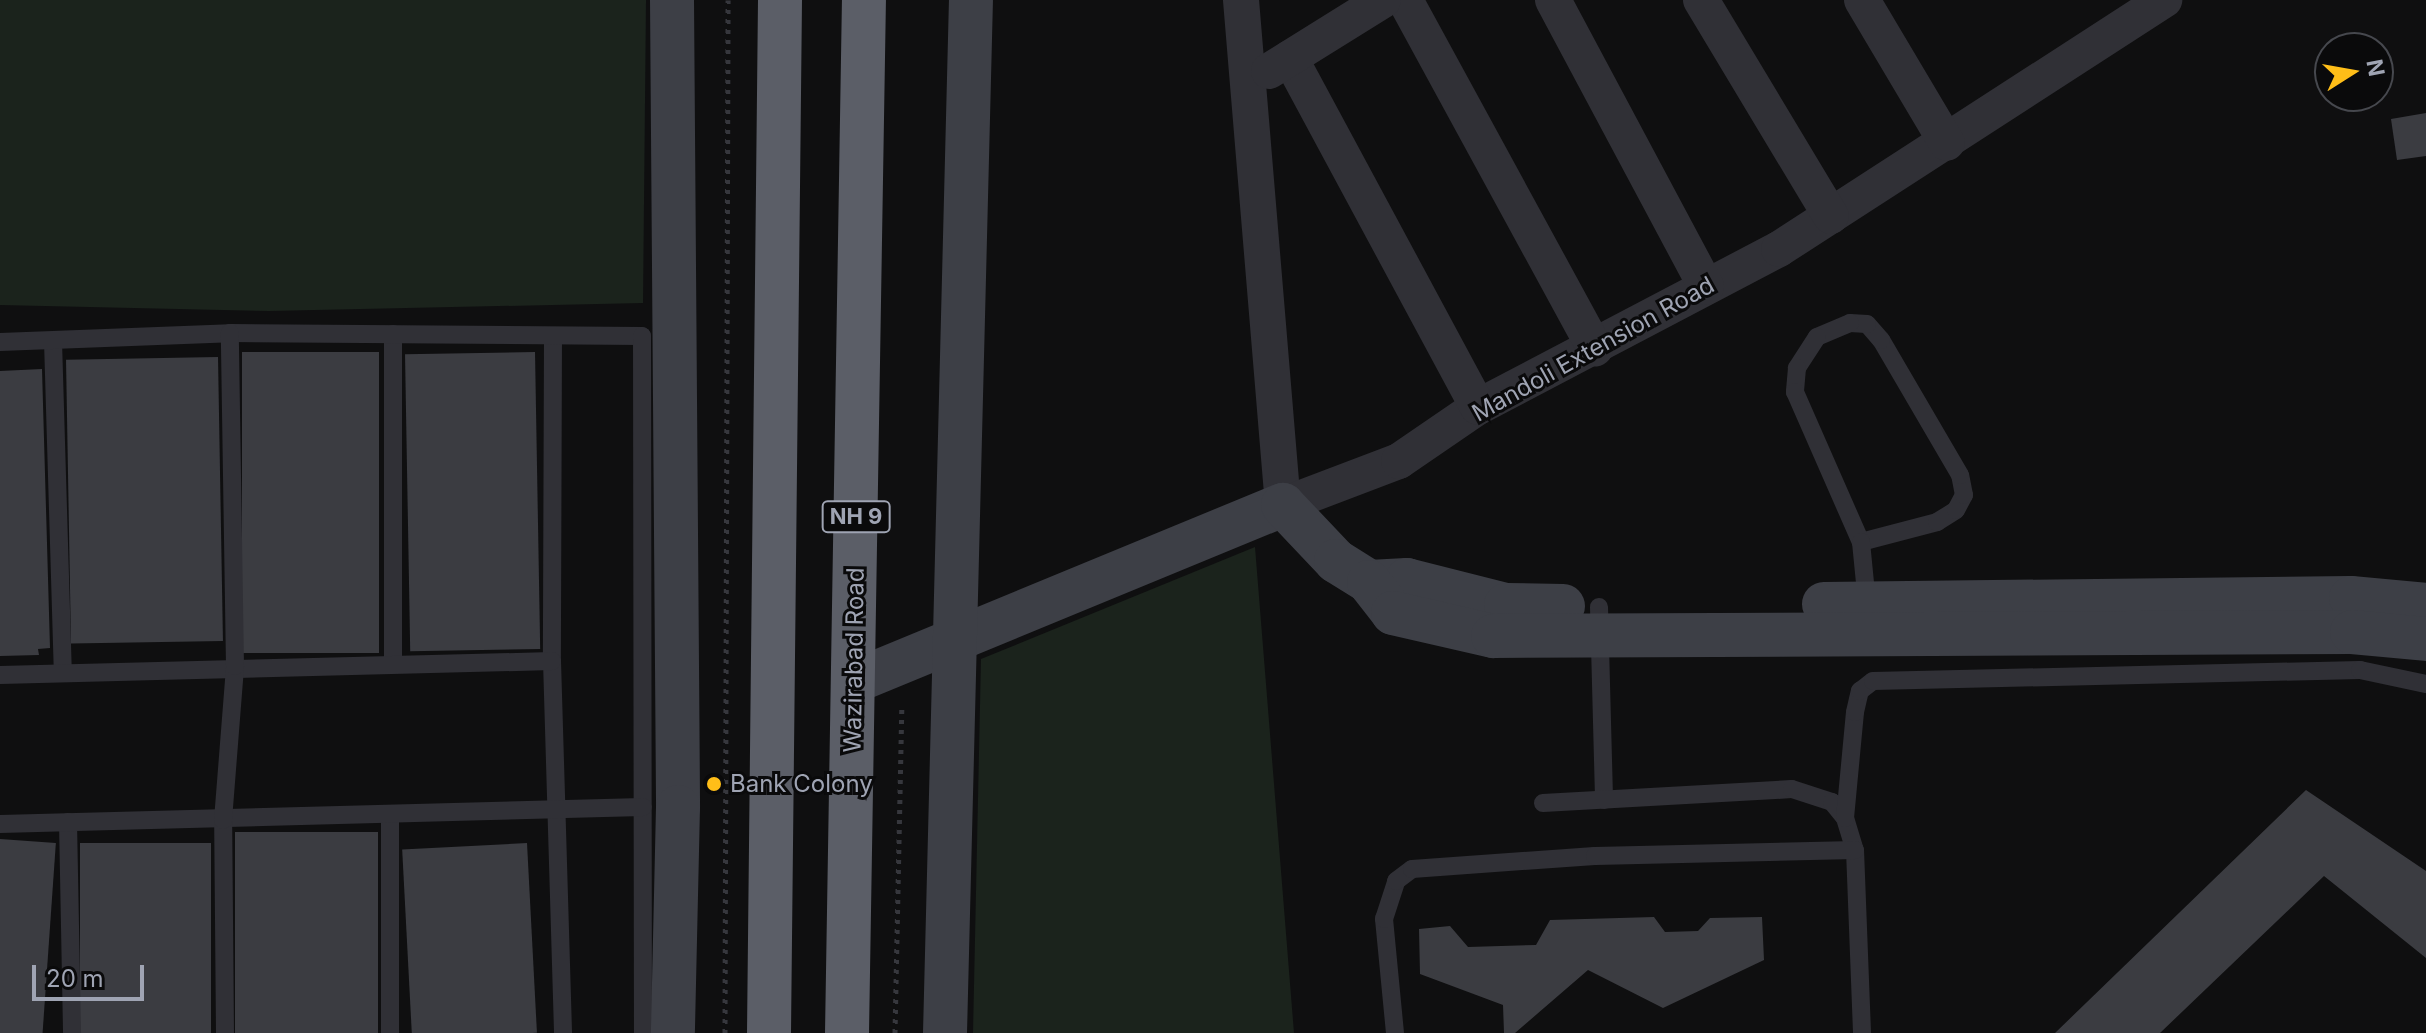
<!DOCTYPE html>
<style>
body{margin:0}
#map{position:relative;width:2426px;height:1033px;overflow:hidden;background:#0f0f10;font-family:Inter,sans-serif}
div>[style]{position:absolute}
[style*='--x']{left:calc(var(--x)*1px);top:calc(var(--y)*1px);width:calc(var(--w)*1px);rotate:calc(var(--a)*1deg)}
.green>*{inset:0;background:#1b231c}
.building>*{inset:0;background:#3b3c41;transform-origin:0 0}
.path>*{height:5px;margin-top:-2.5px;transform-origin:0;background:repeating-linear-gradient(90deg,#36373d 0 4px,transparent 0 10px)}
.lane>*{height:18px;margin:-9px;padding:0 9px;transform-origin:9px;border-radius:9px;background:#303036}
.street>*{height:36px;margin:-18px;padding:0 18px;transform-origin:18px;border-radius:18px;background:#303036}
.secondary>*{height:44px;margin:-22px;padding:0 22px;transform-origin:22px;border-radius:22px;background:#3d3f46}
.highway>*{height:44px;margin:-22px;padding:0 22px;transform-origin:22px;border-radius:22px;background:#5b5e67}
.dots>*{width:22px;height:22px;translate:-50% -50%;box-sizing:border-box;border:4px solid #0a0a0b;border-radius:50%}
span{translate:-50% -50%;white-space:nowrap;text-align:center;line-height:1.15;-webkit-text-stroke:6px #0a0a0b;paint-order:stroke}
.shield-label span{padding:2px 6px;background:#0a0a0b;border:2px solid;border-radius:6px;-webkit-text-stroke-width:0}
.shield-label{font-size:22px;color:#9fa4b3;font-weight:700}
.street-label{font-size:24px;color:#9fa4b3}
.poi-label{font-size:24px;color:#9fa4b3}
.left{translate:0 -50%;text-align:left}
.north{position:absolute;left:2314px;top:32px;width:80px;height:80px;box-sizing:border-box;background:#0a0a0b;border:2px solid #46484e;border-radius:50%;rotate:79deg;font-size:22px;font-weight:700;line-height:32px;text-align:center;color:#9fa4b3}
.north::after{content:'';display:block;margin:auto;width:28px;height:36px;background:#ffbe18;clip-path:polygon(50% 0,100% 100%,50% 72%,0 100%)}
.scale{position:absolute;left:32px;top:965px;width:112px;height:36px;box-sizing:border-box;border:4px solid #9fa4b3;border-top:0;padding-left:10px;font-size:24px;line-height:28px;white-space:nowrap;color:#9fa4b3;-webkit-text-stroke:6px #0a0a0b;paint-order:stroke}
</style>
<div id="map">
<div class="green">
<i style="clip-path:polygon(0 0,646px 0,643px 303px,269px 311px,0 305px)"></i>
<i style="clip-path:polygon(1255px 547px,1294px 1033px,973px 1033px,981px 659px)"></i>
</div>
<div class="building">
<i style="clip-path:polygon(2426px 113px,2426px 156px,2397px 160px,2391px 119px)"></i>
<i style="left:379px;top:352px;width:301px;height:137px;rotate:90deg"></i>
<i style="left:535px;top:352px;width:297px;height:130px;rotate:89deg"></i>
<i style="left:218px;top:357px;width:284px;height:152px;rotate:89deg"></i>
<i style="clip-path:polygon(42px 369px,50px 648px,38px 649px,39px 655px,0 656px,0 371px)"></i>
<i style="clip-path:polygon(2306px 790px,2426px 871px,2426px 958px,2324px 876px,2160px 1033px,2055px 1033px)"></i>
<i style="left:378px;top:832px;width:201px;height:143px;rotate:90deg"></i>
<i style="left:0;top:839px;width:56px;height:194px;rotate:4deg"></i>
<i style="left:80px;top:843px;width:131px;height:190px"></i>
<i style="left:527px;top:843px;width:190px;height:125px;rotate:87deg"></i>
<i style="clip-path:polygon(1654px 917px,1665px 932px,1698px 931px,1710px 918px,1762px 917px,1764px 960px,1663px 1008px,1588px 970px,1515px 1033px,1504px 1033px,1503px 1005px,1420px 974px,1419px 929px,1450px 926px,1468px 947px,1536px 945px,1550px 920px)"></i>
</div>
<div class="path">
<i style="--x:725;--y:1033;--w:1033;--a:-89.83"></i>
<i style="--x:895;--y:1033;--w:326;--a:-88.8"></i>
</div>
<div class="lane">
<i style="--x:393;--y:334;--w:330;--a:90"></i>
<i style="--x:553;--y:336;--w:325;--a:90.2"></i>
<i style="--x:552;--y:661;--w:372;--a:88.3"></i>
<i style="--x:53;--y:341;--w:329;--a:88.3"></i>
<i style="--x:0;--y:342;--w:230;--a:-2.2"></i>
<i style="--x:230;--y:333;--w:412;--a:0.4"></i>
<i style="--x:642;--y:336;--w:697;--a:89.92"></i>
<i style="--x:1861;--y:542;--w:79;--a:-14.7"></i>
<i style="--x:1937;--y:522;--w:22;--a:-32"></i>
<i style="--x:1956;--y:510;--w:17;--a:-62"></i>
<i style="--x:1964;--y:495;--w:20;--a:-101"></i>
<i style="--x:1960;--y:475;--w:156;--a:-120.3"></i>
<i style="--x:1881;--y:340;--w:21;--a:-131"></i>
<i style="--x:1867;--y:324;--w:17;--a:-177"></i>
<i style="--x:1850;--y:323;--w:36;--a:157"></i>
<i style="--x:1817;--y:337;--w:37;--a:123"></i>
<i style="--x:1797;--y:368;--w:24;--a:95"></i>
<i style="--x:1795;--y:392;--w:164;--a:66.3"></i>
<i style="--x:1861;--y:542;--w:61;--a:84.4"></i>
<i style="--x:1599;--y:607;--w:193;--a:88.5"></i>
<i style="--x:0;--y:675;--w:552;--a:-1.45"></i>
<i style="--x:1543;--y:803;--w:249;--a:-3.2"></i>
<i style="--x:1792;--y:789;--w:42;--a:18"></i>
<i style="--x:1832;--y:802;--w:21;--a:51"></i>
<i style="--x:1845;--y:818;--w:34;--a:73"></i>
<i style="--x:1855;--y:850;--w:183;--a:87.8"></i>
<i style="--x:390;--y:814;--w:219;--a:90"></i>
<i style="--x:1845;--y:818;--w:106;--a:-84.6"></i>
<i style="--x:1855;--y:712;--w:22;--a:-77"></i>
<i style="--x:1860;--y:691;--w:16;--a:-38"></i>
<i style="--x:1873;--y:681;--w:487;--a:-1.3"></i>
<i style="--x:2360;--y:670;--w:67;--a:12"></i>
<i style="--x:68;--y:822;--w:211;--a:88.9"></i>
<i style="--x:0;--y:824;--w:643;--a:-1.51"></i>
<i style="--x:225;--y:1033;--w:213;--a:-90.5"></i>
<i style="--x:223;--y:820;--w:154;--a:-85.5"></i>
<i style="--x:235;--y:666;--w:333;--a:-90.9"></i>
<i style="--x:1395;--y:1033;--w:115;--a:-95.5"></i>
<i style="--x:1384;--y:919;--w:40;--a:-72"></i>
<i style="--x:1396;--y:881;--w:20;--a:-37"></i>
<i style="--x:1412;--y:869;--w:183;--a:-4.1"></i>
<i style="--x:1595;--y:856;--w:260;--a:-1.3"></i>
</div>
<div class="street">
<i style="--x:1241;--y:0;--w:507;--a:85.25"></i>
<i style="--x:1283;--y:505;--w:124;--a:-20.8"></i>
<i style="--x:1399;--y:461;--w:96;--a:-34.4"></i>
<i style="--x:1478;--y:407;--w:340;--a:-27.7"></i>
<i style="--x:1779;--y:249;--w:459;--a:-32.9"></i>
<i style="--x:1405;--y:0;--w:397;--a:61.4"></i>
<i style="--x:1553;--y:0;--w:325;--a:61.9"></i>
<i style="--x:1701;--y:0;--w:252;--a:59"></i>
<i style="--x:1862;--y:0;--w:166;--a:59.3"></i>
<i style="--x:1290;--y:58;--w:396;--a:61.7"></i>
<i style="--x:1269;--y:71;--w:134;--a:-31.9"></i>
</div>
<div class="secondary">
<i style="--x:672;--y:0;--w:807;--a:89.57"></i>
<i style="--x:678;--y:807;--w:226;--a:91.3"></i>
<i style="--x:1369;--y:582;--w:38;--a:-3"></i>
<i style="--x:1407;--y:580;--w:102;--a:14.2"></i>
<i style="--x:1506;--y:605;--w:57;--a:1"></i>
<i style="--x:1824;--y:604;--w:527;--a:-0.65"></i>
<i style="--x:2351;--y:598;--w:75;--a:5.3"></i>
<i style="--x:853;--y:682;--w:465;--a:-22.4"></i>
<i style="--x:1283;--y:505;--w:77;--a:46.6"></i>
<i style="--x:1336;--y:561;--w:39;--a:32"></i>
<i style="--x:1369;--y:582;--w:39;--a:52"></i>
<i style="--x:1393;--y:613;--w:103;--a:13"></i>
<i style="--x:1493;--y:636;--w:859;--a:-0.27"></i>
<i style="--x:2352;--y:632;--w:74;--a:5.4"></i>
<i style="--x:945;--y:1033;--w:1033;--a:-88.56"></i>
</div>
<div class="highway">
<i style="--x:769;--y:1033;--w:1033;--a:-89.39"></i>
<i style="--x:847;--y:1033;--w:1033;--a:-89.06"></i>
</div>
<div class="dots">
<i style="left:714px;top:784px;background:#ffbe18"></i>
</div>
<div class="shield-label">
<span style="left:856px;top:517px">NH 9</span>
</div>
<div class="street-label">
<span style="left:1593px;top:349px;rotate:-29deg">Mandoli Extension Road</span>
<span style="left:854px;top:660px;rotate:-89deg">Wazirabad Road</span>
</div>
<div class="poi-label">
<span class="left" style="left:730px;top:784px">Bank Colony</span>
</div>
<div class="north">N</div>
<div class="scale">20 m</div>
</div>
